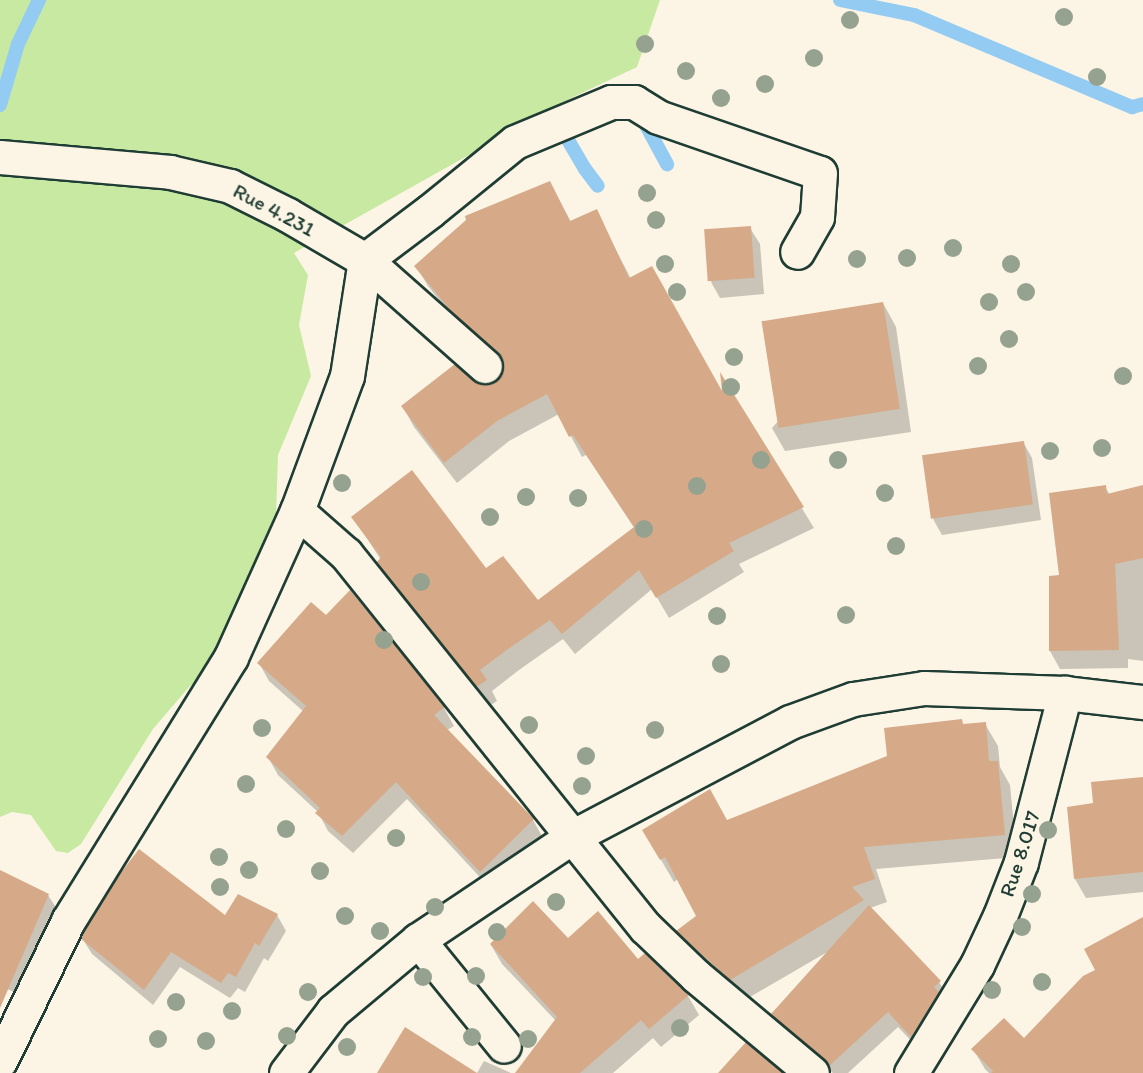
<!DOCTYPE html>
<style>
body{margin:0}
#map{position:relative;width:1143px;height:1073px;overflow:hidden;background:#fcf5e5;font-family:Itim,sans-serif}
div>[style]{position:absolute}
[style*='--x']{left:calc(var(--x)*1px);top:calc(var(--y)*1px);width:calc(var(--w)*1px);rotate:calc(var(--a)*1deg)}
.green>*{inset:0;background:#c8e9a2}
.shadow>*{inset:0;background:#0003}
.stream>*{height:14px;margin:-7px;padding:0 7px;transform-origin:7px;border-radius:7px;background:#94cbf3}
.building>*{inset:0;background:#d6a988;transform-origin:0 0}
.roads{filter:drop-shadow(2px 0 #1f3d34) drop-shadow(-2px 0 #1f3d34) drop-shadow(0 2px #1f3d34) drop-shadow(0 -2px #1f3d34)}
.minor>*{height:33px;margin:-16.5px;padding:0 16.5px;transform-origin:16.5px;border-radius:16.5px;background:#fcf5e5}
.trees>*{width:18px;height:18px;margin:-9px;border-radius:50%;background:#95a290}
span{translate:-50% -50%;white-space:nowrap;text-align:center;line-height:1.15;-webkit-text-stroke:4.5px #fcf5e5;paint-order:stroke}
.street-label{font-size:21px;color:#1f3d34}
</style>
<div id="map">
<div class="green">
<i style="clip-path:polygon(0 0,660px 0,637px 67px,569px 99px,294px 253px,308px 275px,299px 325px,311px 376px,278px 455px,276px 516px,264px 556px,227px 654px,189px 687px,153px 729px,81px 844px,68px 853px,56px 851px,31px 815px,12px 812px,0 817px)"></i>
</div>
<div class="shadow">
<i style="clip-path:polygon(550px 183px,571px 222px,596px 211px,631px 279px,724px 397px,722px 378px,814px 528px,739px 564px,744px 572px,669px 618px,652px 589px,575px 654px,563px 639px,519px 670px,492px 691px,497px 701px,489px 706px,390px 583px,379px 563px,381px 560px,353px 517px,486px 570px,537px 602px,635px 529px,586px 455px,582px 457px,559px 414px,509px 441px,457px 483px,414px 427px,403px 407px,491px 385px,500px 380px,505px 367px,464px 331px,428px 286px,416px 266px)"></i>
<i style="clip-path:polygon(750px 228px,760px 244px,764px 294px,720px 298px,711px 282px)"></i>
<i style="clip-path:polygon(883px 303px,896px 327px,911px 432px,785px 451px,772px 428px)"></i>
<i style="clip-path:polygon(1023px 442px,1032px 458px,1041px 520px,942px 535px,933px 519px)"></i>
<i style="clip-path:polygon(1143px 486px,1143px 661px,1128px 659px,1128px 668px,1060px 669px,1050px 651px,1051px 577px,1060px 577px,1105px 487px,1110px 495px)"></i>
<i style="clip-path:polygon(350px 592px,444px 708px,454px 726px,447px 730px,533px 820px,543px 838px,491px 889px,407px 799px,353px 853px,328px 831px,318px 812px,278px 775px,268px 757px,304px 712px,269px 681px,259px 663px,326px 617px)"></i>
<i style="clip-path:polygon(985px 724px,998px 746px,1000px 767px,1010px 785px,1017px 857px,876px 869px,887px 902px,870px 908px,939px 982px,949px 998px,921px 1051px,898px 1027px,848px 1073px,833px 1073px,782px 1030px,773px 1014px,829px 951px,743px 1001px,691px 954px,678px 931px,698px 917px,678px 879px,674px 882px,644px 831px,727px 822px,964px 726px)"></i>
<i style="clip-path:polygon(1143px 778px,1143px 892px,1086px 898px,1075px 879px,1095px 805px)"></i>
<i style="clip-path:polygon(0 872px,48px 895px,58px 911px,21px 995px,0 986px)"></i>
<i style="clip-path:polygon(277px 915px,286px 931px,268px 961px,264px 958px,245px 992px,238px 988px,230px 998px,180px 967px,153px 1005px,92px 954px,82px 938px,225px 917px)"></i>
<i style="clip-path:polygon(1143px 919px,1143px 1073px,989px 1073px,985px 1069px,973px 1049px,1024px 1040px,1097px 970px)"></i>
<i style="clip-path:polygon(568px 940px,638px 961px,645px 955px,688px 996px,699px 1015px,661px 1047px,653px 1038px,613px 1073px,517px 1073px,556px 1021px,502px 964px,491px 945px)"></i>
<i style="clip-path:polygon(484px 1061px,511px 1073px,477px 1073px)"></i>
</div>
<div class="stream">
<i style="--x:840;--y:0;--w:76;--a:11.5"></i>
<i style="--x:914;--y:15;--w:237;--a:22.9"></i>
<i style="--x:1132;--y:107;--w:11;--a:-15"></i>
<i style="--x:0;--y:105;--w:64;--a:-73.6"></i>
<i style="--x:18;--y:44;--w:49;--a:-64.5"></i>
<i style="--x:641;--y:116;--w:55;--a:61.6"></i>
<i style="--x:558;--y:123;--w:53;--a:59.6"></i>
<i style="--x:585;--y:169;--w:21;--a:53"></i>
</div>
<div class="building">
<i style="clip-path:polygon(550px 181px,570px 221px,597px 209px,629px 278px,652px 266px,722px 391px,720px 372px,804px 507px,729px 543px,734px 551px,656px 598px,639px 570px,562px 634px,550px 620px,508px 649px,480px 670px,487px 680px,476px 687px,377px 562px,381px 557px,351px 517px,412px 470px,486px 568px,503px 556px,538px 600px,634px 527px,573px 435px,569px 437px,547px 394px,497px 421px,444px 463px,401px 406px,455px 364px,482px 384px,490px 384px,499px 379px,503px 369px,503px 361px,498px 352px,451px 311px,414px 266px,466px 220px,465px 216px)"></i>
<i style="left:751px;top:226px;width:52px;height:47px;rotate:86deg"></i>
<i style="left:883px;top:302px;width:108px;height:123px;rotate:81deg"></i>
<i style="left:1024px;top:441px;width:64px;height:103px;rotate:82deg"></i>
<i style="clip-path:polygon(1106px 485px,1107px 494px,1143px 485px,1143px 558px,1115px 564px,1119px 650px,1049px 651px,1049px 576px,1059px 575px,1049px 493px)"></i>
<i style="clip-path:polygon(350px 590px,445px 707px,434px 715px,534px 819px,480px 872px,396px 782px,342px 836px,315px 813px,320px 808px,266px 757px,306px 706px,257px 663px,311px 602px,326px 615px)"></i>
<i style="clip-path:polygon(962px 719px,963px 724px,986px 722px,989px 761px,998px 761px,1005px 835px,864px 847px,875px 879px,852px 887px,864px 900px,730px 980px,676px 931px,696px 916px,665px 857px,660px 860px,642px 830px,710px 789px,727px 820px,887px 756px,884px 728px)"></i>
<i style="clip-path:polygon(1143px 777px,1143px 872px,1074px 879px,1067px 807px,1093px 803px,1091px 782px)"></i>
<i style="clip-path:polygon(139px 849px,225px 915px,238px 894px,278px 914px,259px 946px,255px 943px,236px 977px,228px 973px,221px 983px,171px 952px,144px 990px,80px 938px,116px 879px)"></i>
<i style="clip-path:polygon(0 870px,49px 894px,0 1008px)"></i>
<i style="clip-path:polygon(533px 901px,568px 938px,598px 911px,638px 959px,645px 953px,689px 995px,649px 1029px,641px 1020px,580px 1073px,515px 1073px,557px 1017px,490px 944px)"></i>
<i style="clip-path:polygon(869px 905px,941px 981px,934px 987px,939px 992px,911px 1037px,888px 1012px,829px 1066px,824px 1059px,771px 1014px)"></i>
<i style="clip-path:polygon(1143px 917px,1143px 1073px,991px 1073px,993px 1071px,971px 1049px,1004px 1018px,1024px 1038px,1083px 976px,1095px 970px,1084px 949px)"></i>
<i style="clip-path:polygon(405px 1027px,477px 1073px,377px 1073px)"></i>
<i style="clip-path:polygon(746px 1042px,783px 1073px,718px 1073px)"></i>
</div>
<div class="roads">
<div class="minor">
<i style="--x:0;--y:157;--w:171;--a:5"></i>
<i style="--x:170;--y:172;--w:62;--a:13.1"></i>
<i style="--x:230;--y:186;--w:65;--a:26.6"></i>
<i style="--x:288;--y:215;--w:89;--a:30.3"></i>
<i style="--x:365;--y:260;--w:160;--a:41.5"></i>
<i style="--x:297;--y:511;--w:65;--a:41.3"></i>
<i style="--x:346;--y:554;--w:478;--a:51.3"></i>
<i style="--x:645;--y:927;--w:71;--a:43.9"></i>
<i style="--x:696;--y:976;--w:151;--a:39.9"></i>
<i style="--x:418;--y:940;--w:136;--a:50.9"></i>
<i style="--x:0;--y:1061;--w:156;--a:-64.1"></i>
<i style="--x:68;--y:921;--w:310;--a:-58.3"></i>
<i style="--x:231;--y:657;--w:160;--a:-65.7"></i>
<i style="--x:297;--y:511;--w:144;--a:-69.7"></i>
<i style="--x:347;--y:376;--w:117;--a:-81.2"></i>
<i style="--x:365;--y:260;--w:81;--a:-37"></i>
<i style="--x:430;--y:211;--w:109;--a:-39.1"></i>
<i style="--x:515;--y:142;--w:104;--a:-22.6"></i>
<i style="--x:611;--y:102;--w:23;--a:0"></i>
<i style="--x:634;--y:102;--w:28;--a:32"></i>
<i style="--x:658;--y:117;--w:171;--a:19.1"></i>
<i style="--x:820;--y:173;--w:44;--a:93.9"></i>
<i style="--x:817;--y:217;--w:40;--a:119.7"></i>
<i style="--x:286;--y:1073;--w:78;--a:-52.8"></i>
<i style="--x:333;--y:1011;--w:111;--a:-39.9"></i>
<i style="--x:418;--y:940;--w:185;--a:-33.8"></i>
<i style="--x:572;--y:837;--w:246;--a:-27.8"></i>
<i style="--x:790;--y:722;--w:67;--a:-20.1"></i>
<i style="--x:853;--y:699;--w:72;--a:-8.8"></i>
<i style="--x:924;--y:688;--w:141;--a:2"></i>
<i style="--x:911;--y:1073;--w:127;--a:-58.6"></i>
<i style="--x:977;--y:965;--w:54;--a:-64.9"></i>
<i style="--x:1000;--y:916;--w:58;--a:-68.7"></i>
<i style="--x:1021;--y:862;--w:175;--a:-75.4"></i>
<i style="--x:1065;--y:693;--w:79;--a:6.6"></i>
</div>
</div>
<div class="trees">
<i style="left:1064px;top:17px"></i>
<i style="left:850px;top:20px"></i>
<i style="left:645px;top:44px"></i>
<i style="left:814px;top:58px"></i>
<i style="left:686px;top:71px"></i>
<i style="left:1097px;top:77px"></i>
<i style="left:765px;top:84px"></i>
<i style="left:721px;top:98px"></i>
<i style="left:647px;top:193px"></i>
<i style="left:656px;top:220px"></i>
<i style="left:953px;top:248px"></i>
<i style="left:907px;top:258px"></i>
<i style="left:857px;top:259px"></i>
<i style="left:665px;top:264px"></i>
<i style="left:1011px;top:264px"></i>
<i style="left:677px;top:292px"></i>
<i style="left:1026px;top:292px"></i>
<i style="left:989px;top:302px"></i>
<i style="left:1009px;top:339px"></i>
<i style="left:734px;top:357px"></i>
<i style="left:978px;top:366px"></i>
<i style="left:1123px;top:376px"></i>
<i style="left:731px;top:387px"></i>
<i style="left:1102px;top:448px"></i>
<i style="left:1050px;top:451px"></i>
<i style="left:761px;top:460px"></i>
<i style="left:838px;top:460px"></i>
<i style="left:342px;top:483px"></i>
<i style="left:697px;top:486px"></i>
<i style="left:885px;top:493px"></i>
<i style="left:526px;top:497px"></i>
<i style="left:578px;top:498px"></i>
<i style="left:490px;top:517px"></i>
<i style="left:644px;top:529px"></i>
<i style="left:896px;top:546px"></i>
<i style="left:421px;top:582px"></i>
<i style="left:846px;top:615px"></i>
<i style="left:717px;top:616px"></i>
<i style="left:384px;top:640px"></i>
<i style="left:721px;top:664px"></i>
<i style="left:529px;top:725px"></i>
<i style="left:262px;top:728px"></i>
<i style="left:655px;top:730px"></i>
<i style="left:586px;top:756px"></i>
<i style="left:246px;top:784px"></i>
<i style="left:582px;top:786px"></i>
<i style="left:286px;top:829px"></i>
<i style="left:1048px;top:830px"></i>
<i style="left:396px;top:838px"></i>
<i style="left:219px;top:857px"></i>
<i style="left:249px;top:870px"></i>
<i style="left:320px;top:871px"></i>
<i style="left:220px;top:887px"></i>
<i style="left:1032px;top:894px"></i>
<i style="left:556px;top:902px"></i>
<i style="left:435px;top:907px"></i>
<i style="left:345px;top:916px"></i>
<i style="left:1022px;top:927px"></i>
<i style="left:380px;top:931px"></i>
<i style="left:497px;top:932px"></i>
<i style="left:476px;top:976px"></i>
<i style="left:423px;top:977px"></i>
<i style="left:1042px;top:982px"></i>
<i style="left:992px;top:990px"></i>
<i style="left:308px;top:992px"></i>
<i style="left:176px;top:1002px"></i>
<i style="left:232px;top:1011px"></i>
<i style="left:680px;top:1028px"></i>
<i style="left:287px;top:1036px"></i>
<i style="left:472px;top:1037px"></i>
<i style="left:158px;top:1039px"></i>
<i style="left:528px;top:1039px"></i>
<i style="left:206px;top:1041px"></i>
<i style="left:347px;top:1047px"></i>
</div>
<div class="street-label">
<span style="left:274px;top:210px;rotate:28deg">Rue 4.231</span>
<span style="left:1020px;top:854px;rotate:-72deg">Rue 8.017</span>
</div>
</div>
